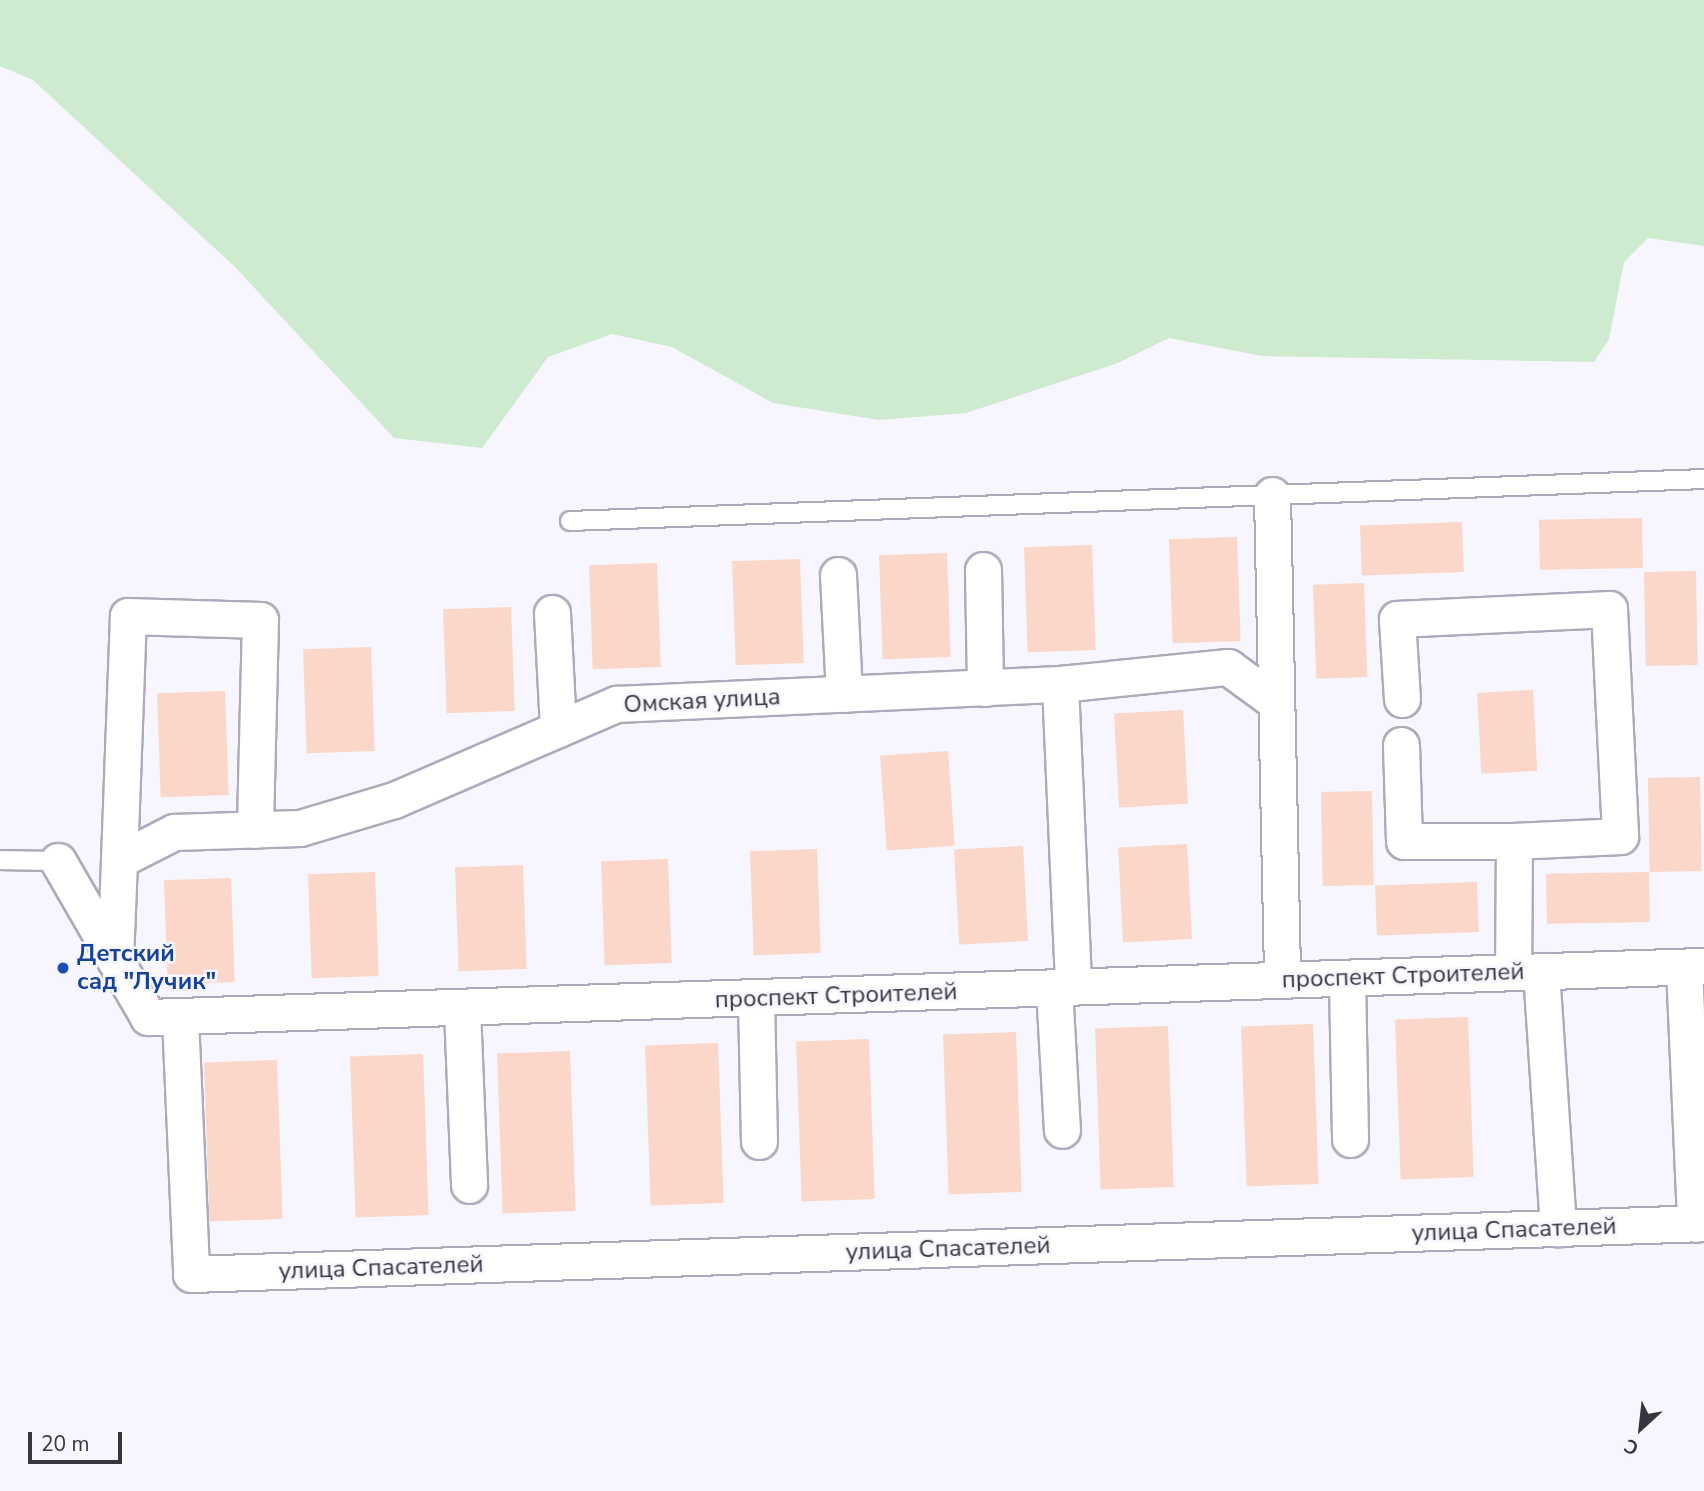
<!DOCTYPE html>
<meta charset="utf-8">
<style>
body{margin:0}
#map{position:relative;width:1704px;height:1491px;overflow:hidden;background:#f7f5fd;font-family:"Nunito Sans",sans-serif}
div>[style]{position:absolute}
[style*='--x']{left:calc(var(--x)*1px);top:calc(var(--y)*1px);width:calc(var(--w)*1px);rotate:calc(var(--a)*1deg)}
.green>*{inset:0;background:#ceeacf}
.building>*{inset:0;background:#fad7c9;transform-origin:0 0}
.roads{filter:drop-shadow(2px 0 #afa9bb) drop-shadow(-2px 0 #afa9bb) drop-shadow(0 2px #afa9bb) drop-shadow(0 -2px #afa9bb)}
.lane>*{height:18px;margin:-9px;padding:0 9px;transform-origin:9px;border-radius:9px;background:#fff}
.street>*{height:35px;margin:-17.5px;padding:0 17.5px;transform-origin:17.5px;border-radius:17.5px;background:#fff}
.dots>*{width:19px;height:19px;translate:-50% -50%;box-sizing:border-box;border:4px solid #f7f5fd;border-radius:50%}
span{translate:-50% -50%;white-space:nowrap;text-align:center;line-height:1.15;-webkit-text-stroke:5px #f7f5fd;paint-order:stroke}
.street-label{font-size:24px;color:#38363d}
.transit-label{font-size:24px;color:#164399;font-weight:700}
.left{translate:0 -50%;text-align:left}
.north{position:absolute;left:1606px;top:1393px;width:70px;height:70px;-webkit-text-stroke:5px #f7f5fd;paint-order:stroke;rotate:207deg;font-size:19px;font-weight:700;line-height:28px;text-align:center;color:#38363d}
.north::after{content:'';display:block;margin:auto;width:24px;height:32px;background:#38363d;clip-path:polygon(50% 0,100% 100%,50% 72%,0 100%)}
.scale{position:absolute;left:28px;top:1432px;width:94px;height:32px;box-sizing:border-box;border:4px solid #38363d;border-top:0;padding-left:9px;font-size:21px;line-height:24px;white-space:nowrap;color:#38363d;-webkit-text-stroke:5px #f7f5fd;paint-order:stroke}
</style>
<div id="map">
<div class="green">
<i style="clip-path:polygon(0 0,1704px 0,1704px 246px,1648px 238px,1624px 262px,1609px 339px,1594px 362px,1262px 356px,1169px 338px,1118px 363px,966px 413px,879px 420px,773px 403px,672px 347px,612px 334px,548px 357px,482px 448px,394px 438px,235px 267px,33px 80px,0 66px)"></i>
</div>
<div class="building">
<i style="left:1642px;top:518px;width:50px;height:103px;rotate:89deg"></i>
<i style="left:1462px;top:522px;width:50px;height:102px;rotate:88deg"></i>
<i style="left:1237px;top:537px;width:104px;height:68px;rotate:88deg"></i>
<i style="left:1092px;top:545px;width:105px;height:68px;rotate:88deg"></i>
<i style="left:947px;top:553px;width:104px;height:68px;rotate:88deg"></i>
<i style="left:800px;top:559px;width:104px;height:68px;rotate:88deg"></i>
<i style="left:657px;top:563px;width:104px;height:68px;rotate:88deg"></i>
<i style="left:1696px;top:571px;width:94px;height:52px;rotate:89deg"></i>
<i style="left:1364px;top:583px;width:94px;height:51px;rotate:88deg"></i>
<i style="left:511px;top:607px;width:104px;height:68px;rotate:88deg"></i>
<i style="left:371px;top:647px;width:104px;height:68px;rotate:88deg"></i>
<i style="left:1533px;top:690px;width:81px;height:56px;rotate:87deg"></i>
<i style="left:225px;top:691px;width:104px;height:68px;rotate:88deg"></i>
<i style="left:1183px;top:710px;width:94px;height:69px;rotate:87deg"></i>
<i style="left:948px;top:751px;width:95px;height:68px;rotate:86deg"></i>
<i style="left:1700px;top:777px;width:94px;height:52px;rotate:89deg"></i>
<i style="left:1372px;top:791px;width:94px;height:51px;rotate:89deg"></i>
<i style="left:1187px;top:844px;width:95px;height:69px;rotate:87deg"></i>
<i style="left:1023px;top:846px;width:95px;height:69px;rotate:87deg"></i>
<i style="left:817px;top:849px;width:104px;height:67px;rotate:88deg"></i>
<i style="left:668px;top:859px;width:104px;height:67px;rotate:88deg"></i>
<i style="left:523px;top:865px;width:104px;height:68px;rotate:88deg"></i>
<i style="left:375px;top:872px;width:104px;height:67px;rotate:88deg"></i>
<i style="left:1649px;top:872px;width:50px;height:103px;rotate:89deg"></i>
<i style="left:231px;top:878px;width:104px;height:67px;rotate:88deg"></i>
<i style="left:1477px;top:882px;width:50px;height:102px;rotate:88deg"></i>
<i style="left:1468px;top:1017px;width:160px;height:73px;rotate:88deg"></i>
<i style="left:1313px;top:1024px;width:160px;height:72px;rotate:88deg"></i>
<i style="left:1168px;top:1026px;width:161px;height:73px;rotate:88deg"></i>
<i style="left:1016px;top:1032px;width:160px;height:73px;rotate:88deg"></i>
<i style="left:869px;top:1039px;width:160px;height:73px;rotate:88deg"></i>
<i style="left:718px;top:1043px;width:160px;height:73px;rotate:88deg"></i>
<i style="left:570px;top:1051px;width:160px;height:73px;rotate:88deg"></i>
<i style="left:423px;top:1054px;width:161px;height:73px;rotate:88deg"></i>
<i style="left:277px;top:1060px;width:159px;height:73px;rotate:88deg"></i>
</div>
<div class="roads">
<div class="lane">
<i style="--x:570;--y:521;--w:1135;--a:-2.12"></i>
<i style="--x:0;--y:860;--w:58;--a:1"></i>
</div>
<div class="street">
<i style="--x:1272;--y:495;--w:485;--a:88.8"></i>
<i style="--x:983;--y:570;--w:118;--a:89"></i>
<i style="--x:838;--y:575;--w:119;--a:87.1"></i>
<i style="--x:552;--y:613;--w:116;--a:87"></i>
<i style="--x:1060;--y:684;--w:303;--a:87.5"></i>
<i style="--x:1402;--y:699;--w:80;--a:-93.6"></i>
<i style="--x:1397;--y:619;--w:212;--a:-2.7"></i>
<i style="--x:1609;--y:609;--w:227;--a:87.2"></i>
<i style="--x:1620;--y:836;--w:106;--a:177.3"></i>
<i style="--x:1514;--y:841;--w:131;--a:90.4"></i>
<i style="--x:1401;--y:745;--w:96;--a:88.2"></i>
<i style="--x:1404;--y:841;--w:110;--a:0"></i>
<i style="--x:119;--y:860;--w:244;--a:-87.9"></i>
<i style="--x:128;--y:616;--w:132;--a:1.7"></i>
<i style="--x:260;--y:620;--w:210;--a:91.4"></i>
<i style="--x:58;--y:861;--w:180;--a:60"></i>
<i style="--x:148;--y:1017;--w:1557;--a:-1.88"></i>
<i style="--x:115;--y:960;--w:100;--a:-87.7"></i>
<i style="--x:119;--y:860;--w:62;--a:-27"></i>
<i style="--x:174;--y:832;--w:126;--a:-1.8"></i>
<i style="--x:300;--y:828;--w:98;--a:-16.6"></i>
<i style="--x:394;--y:800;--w:242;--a:-23.4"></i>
<i style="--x:616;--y:704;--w:444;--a:-2.6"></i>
<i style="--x:1060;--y:684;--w:169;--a:-5.8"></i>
<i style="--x:1228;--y:667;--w:59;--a:36.1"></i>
<i style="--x:1684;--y:967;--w:257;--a:87.5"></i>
<i style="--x:1541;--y:971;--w:258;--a:86.2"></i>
<i style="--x:1347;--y:980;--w:159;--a:88.9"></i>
<i style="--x:1054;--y:988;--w:142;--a:86.8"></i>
<i style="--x:756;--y:999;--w:142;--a:88.8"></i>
<i style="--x:462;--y:1009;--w:176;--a:87.7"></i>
<i style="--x:180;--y:1017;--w:257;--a:87.5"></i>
<i style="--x:191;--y:1274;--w:1514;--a:-1.93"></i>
</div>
</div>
<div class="dots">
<i style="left:63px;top:968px;background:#1a4fb4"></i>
</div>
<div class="street-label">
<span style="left:702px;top:701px;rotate:-3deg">Омская улица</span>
<span style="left:1403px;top:976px;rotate:-2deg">проспект Строителей</span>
<span style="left:836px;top:996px;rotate:-2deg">проспект Строителей</span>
<span style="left:1514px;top:1230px;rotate:-2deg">улица Спасателей</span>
<span style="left:948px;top:1249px;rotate:-2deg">улица Спасателей</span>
<span style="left:381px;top:1268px;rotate:-2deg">улица Спасателей</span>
</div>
<div class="transit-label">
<span class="left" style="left:77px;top:968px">Детский<br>сад "Лучик"</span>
</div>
<div class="north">С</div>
<div class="scale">20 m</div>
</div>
